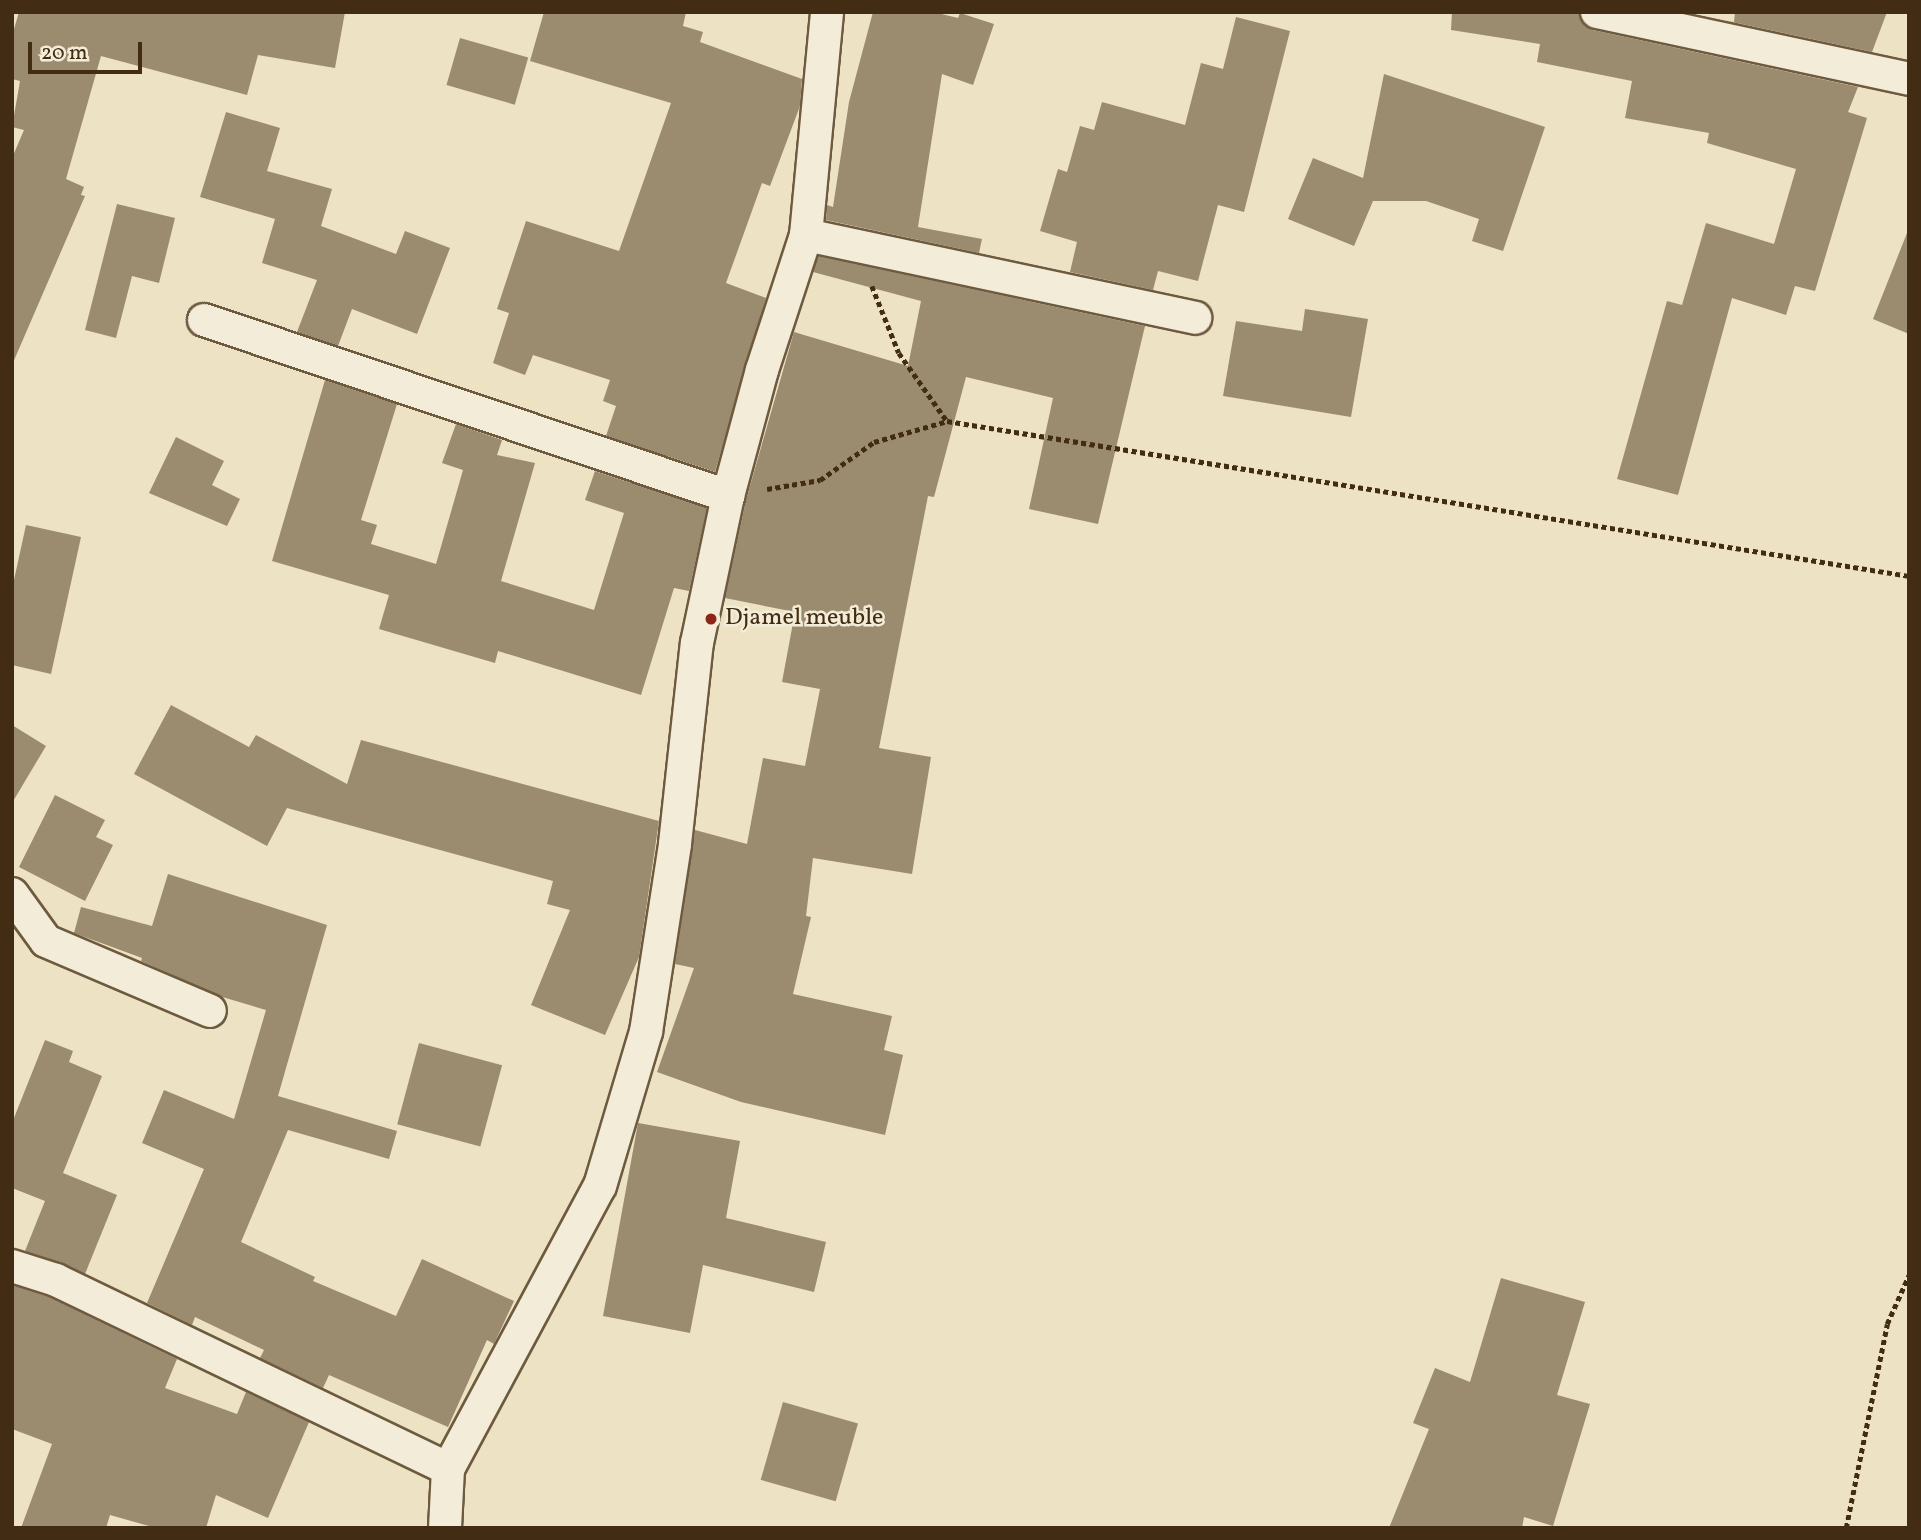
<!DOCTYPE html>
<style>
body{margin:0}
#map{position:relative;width:1921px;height:1540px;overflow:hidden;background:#ede2c3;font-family:Vollkorn,serif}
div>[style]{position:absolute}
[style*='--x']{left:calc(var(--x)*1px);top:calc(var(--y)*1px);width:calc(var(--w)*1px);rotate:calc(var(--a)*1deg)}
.building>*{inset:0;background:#9b8b6f;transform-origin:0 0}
.path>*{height:4.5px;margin-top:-2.25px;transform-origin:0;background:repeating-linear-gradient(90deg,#422c13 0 5px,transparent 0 8.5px)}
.roads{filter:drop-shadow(2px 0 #6d5a3f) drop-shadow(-2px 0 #6d5a3f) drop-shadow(0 2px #6d5a3f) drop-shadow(0 -2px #6d5a3f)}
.street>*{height:32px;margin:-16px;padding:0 16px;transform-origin:16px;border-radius:16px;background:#f3ecd8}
.dots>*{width:19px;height:19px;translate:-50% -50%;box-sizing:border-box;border:4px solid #f3ecd8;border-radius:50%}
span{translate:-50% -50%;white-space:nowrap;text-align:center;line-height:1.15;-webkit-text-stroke:5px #f3ecd8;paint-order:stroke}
.poi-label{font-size:24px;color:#422c13}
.left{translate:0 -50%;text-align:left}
.frame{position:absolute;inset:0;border:14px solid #422c13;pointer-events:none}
.scale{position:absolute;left:28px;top:42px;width:114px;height:32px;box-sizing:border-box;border:4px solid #422c13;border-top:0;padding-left:9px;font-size:21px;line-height:24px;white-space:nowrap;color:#422c13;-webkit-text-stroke:5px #f3ecd8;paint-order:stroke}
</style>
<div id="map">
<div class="building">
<i style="clip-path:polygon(19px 12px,345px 12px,335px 68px,258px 55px,247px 95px,101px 56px,66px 179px,84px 187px,81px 195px,85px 196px,12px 365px,12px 158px,24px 130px,12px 127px,20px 81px,12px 79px,12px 36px)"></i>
<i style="clip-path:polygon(544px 12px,686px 12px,683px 26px,703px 32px,700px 42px,802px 79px,800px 106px,770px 186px,762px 183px,726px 283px,766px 298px,715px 472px,606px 436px,616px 406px,603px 401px,610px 380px,533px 355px,525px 375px,493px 363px,509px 313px,497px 309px,526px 221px,619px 251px,671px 103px,530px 61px)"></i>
<i style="clip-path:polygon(873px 12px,933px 12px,958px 18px,960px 13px,994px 24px,973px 85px,942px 74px,918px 227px,982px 239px,979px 253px,826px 220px,827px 205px,833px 207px,849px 102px)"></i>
<i style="clip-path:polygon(1452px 12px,1579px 12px,1584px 25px,1593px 30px,1858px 87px,1848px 112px,1867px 118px,1815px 291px,1795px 286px,1786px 315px,1732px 298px,1678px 495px,1617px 479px,1667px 301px,1682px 305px,1706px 223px,1774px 244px,1796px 169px,1707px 143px,1709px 133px,1625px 118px,1632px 81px,1537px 62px,1540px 44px,1451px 30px)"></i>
<i style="clip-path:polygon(1735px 12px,1887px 12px,1872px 52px,1723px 20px,1734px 22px)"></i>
<i style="clip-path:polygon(1236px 17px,1290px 31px,1244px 212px,1218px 205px,1198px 281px,1158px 271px,1153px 290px,1070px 272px,1077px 242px,1040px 231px,1058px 169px,1067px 172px,1080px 126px,1094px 130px,1102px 102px,1185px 125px,1201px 63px,1223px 69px)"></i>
<i style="left:460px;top:38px;width:71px;height:49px;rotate:16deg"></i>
<i style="clip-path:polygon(1384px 74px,1545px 127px,1503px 251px,1472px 241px,1479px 219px,1426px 201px,1373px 201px,1354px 246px,1288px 219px,1313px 158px,1363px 178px)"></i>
<i style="clip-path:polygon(226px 112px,280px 128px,267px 171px,332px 189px,321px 226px,396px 254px,405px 231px,450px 248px,417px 334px,352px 309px,338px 346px,297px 332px,317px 280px,262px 263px,275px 219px,200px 197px)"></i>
<i style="clip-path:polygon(117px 204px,175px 218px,159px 283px,132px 276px,116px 338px,85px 330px)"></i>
<i style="clip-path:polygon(1907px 233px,1909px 233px,1909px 334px,1873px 319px)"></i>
<i style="clip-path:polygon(818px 256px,1145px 326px,1098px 524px,1029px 509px,1053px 398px,966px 377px,934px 497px,928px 496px,879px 748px,931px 757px,912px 874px,813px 858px,806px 916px,811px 917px,793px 994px,892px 1016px,884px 1050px,903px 1055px,885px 1135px,741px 1102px,657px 1072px,694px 968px,675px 964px,695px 830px,747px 844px,763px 758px,805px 766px,820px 689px,782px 682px,795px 612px,725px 598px,746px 500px,794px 332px,908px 366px,921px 301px,813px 272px)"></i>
<i style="clip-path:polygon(1305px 309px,1368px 319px,1351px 417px,1223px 396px,1236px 321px,1302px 331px)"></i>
<i style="clip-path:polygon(325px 380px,397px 404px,361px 520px,377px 525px,371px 544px,436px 564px,463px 470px,442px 463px,456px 424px,502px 440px,497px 455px,535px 463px,501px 581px,594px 610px,624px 513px,585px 500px,595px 471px,707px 508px,689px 591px,674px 588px,641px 695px,498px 651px,495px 663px,379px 629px,389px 595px,272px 561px)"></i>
<i style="clip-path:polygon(176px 437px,224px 461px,212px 485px,240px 499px,227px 526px,149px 493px)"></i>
<i style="clip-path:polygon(26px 525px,81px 537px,51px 674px,12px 665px,12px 589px)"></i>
<i style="clip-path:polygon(171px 705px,249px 747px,256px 735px,347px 784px,361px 740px,659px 821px,639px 957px,605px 1035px,531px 1005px,570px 910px,547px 904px,553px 881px,287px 808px,267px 846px,134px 774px)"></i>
<i style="clip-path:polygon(12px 725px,46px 746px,12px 803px)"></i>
<i style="clip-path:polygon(55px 795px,105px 820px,96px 837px,113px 845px,85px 901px,19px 867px)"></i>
<i style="clip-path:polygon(168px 874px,327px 925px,278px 1096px,397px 1131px,389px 1159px,288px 1130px,241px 1242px,315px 1277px,313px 1281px,396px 1316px,422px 1259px,514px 1301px,494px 1344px,487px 1340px,448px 1427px,329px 1375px,323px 1388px,260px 1358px,264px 1350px,195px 1317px,192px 1325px,147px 1303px,204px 1169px,142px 1143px,164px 1090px,234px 1119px,266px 1010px,219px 996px,141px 961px,142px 958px,74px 933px,81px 907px,152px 926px)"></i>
<i style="clip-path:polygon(45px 1040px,73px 1051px,69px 1062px,102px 1076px,63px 1173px,117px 1195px,85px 1274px,25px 1251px,45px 1201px,12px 1188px,12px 1123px)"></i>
<i style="left:419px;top:1043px;width:86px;height:84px;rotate:15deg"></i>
<i style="clip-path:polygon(638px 1123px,740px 1141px,726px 1218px,826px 1242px,814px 1292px,703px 1265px,690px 1333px,603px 1316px)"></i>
<i style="clip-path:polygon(1501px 1278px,1585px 1302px,1557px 1395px,1590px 1404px,1553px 1526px,1524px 1517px,1522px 1528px,1389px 1528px,1429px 1429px,1413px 1423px,1435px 1368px,1470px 1382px)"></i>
<i style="clip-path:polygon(12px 1285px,49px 1297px,177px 1359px,165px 1388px,237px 1414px,246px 1392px,309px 1422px,268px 1518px,216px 1495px,206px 1528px,156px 1528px,110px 1515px,106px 1528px,21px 1528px,52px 1444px,12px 1429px)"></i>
<i style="left:783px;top:1402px;width:78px;height:81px;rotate:16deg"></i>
</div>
<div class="path">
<i style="--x:872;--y:286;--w:72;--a:68.1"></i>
<i style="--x:899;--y:353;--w:83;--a:54.8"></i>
<i style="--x:947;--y:421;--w:974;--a:9.15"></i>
<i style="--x:767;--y:489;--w:54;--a:-9.6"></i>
<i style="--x:820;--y:480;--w:66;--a:-35.1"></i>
<i style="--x:874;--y:442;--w:76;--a:-16"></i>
<i style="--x:1846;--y:1528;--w:208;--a:-78.6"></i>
<i style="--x:1887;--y:1324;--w:54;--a:-65.8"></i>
</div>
<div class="roads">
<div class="street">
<i style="--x:1597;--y:12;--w:319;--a:12.1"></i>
<i style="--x:806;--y:235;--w:398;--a:12"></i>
<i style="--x:204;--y:320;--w:553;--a:18.57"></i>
<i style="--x:12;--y:894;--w:58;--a:54.1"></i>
<i style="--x:46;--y:941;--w:178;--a:23.1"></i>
<i style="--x:12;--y:1266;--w:46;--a:17.7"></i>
<i style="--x:56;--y:1280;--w:435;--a:25.7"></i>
<i style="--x:445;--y:1528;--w:59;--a:-87.1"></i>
<i style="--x:448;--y:1469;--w:321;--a:-61.8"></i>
<i style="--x:600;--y:1186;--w:161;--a:-73.4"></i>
<i style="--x:646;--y:1032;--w:190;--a:-81.2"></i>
<i style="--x:675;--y:844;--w:202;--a:-83.8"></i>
<i style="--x:697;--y:643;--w:150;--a:-78.1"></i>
<i style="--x:728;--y:496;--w:131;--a:-74.9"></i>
<i style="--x:762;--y:370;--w:142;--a:-71.9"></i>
<i style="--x:806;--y:235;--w:224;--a:-84.6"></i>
</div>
</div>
<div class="dots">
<i style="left:711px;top:619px;background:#8f2418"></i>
</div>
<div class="poi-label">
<span class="left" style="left:725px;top:619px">Djamel meuble</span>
</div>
<div class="frame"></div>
<div class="scale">20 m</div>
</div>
